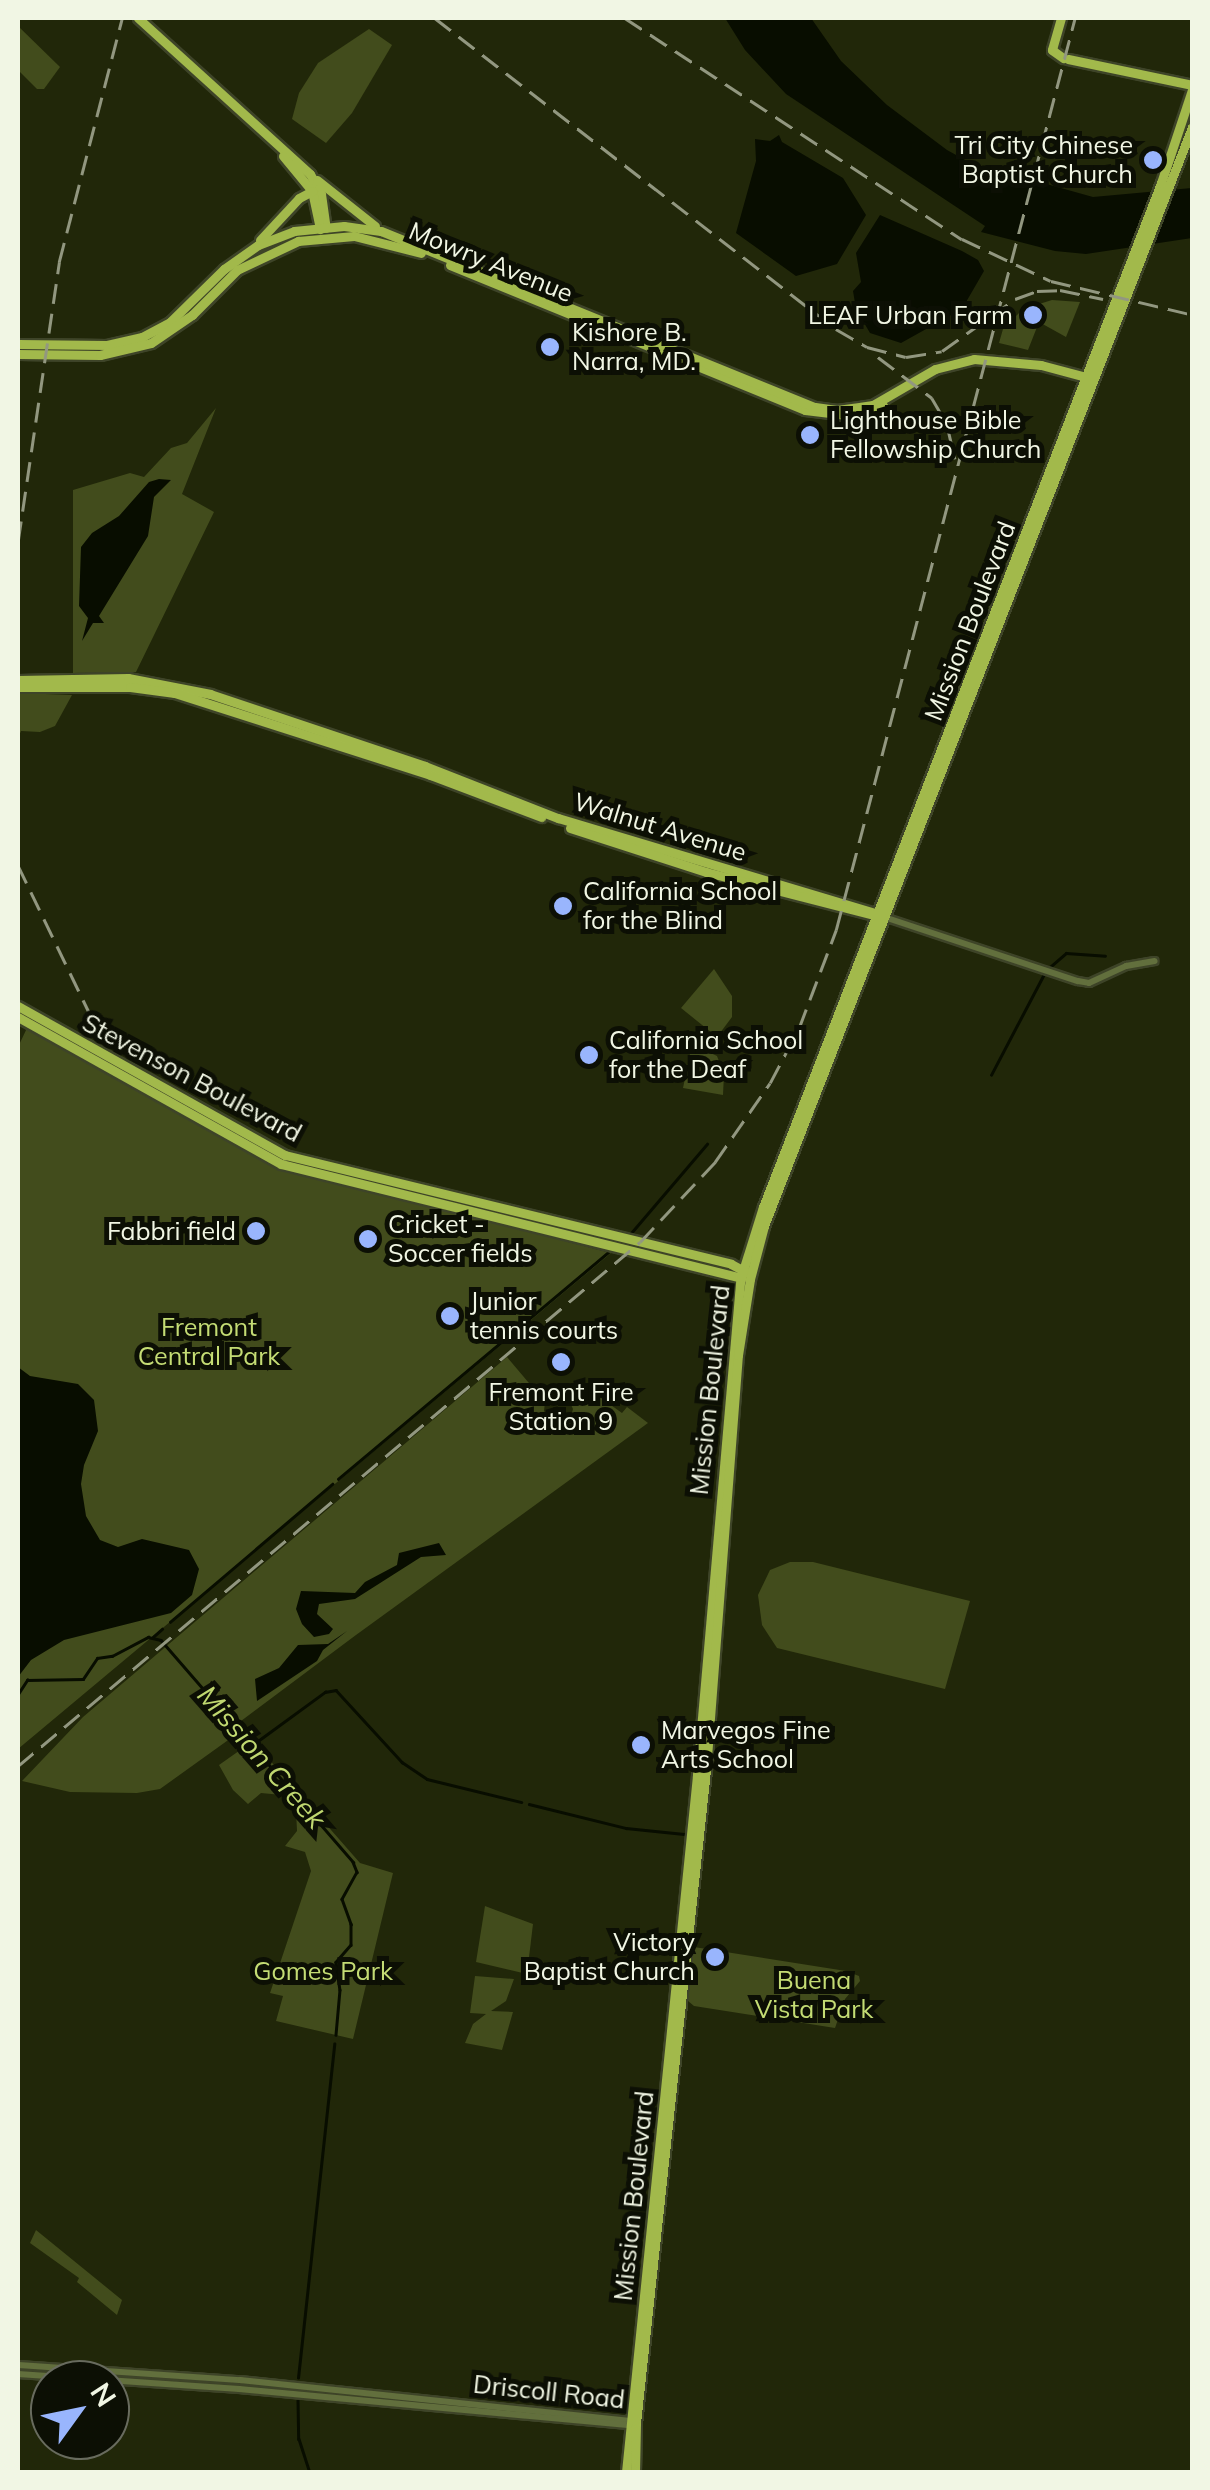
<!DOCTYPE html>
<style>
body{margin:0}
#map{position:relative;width:1210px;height:2490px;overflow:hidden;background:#212709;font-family:Mulish,sans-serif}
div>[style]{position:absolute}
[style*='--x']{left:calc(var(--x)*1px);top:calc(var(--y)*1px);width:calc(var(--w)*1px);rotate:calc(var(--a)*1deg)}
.green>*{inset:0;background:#424c1c}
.water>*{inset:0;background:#080d00}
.stream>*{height:2.5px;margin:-1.25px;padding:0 1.25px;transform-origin:1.25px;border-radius:1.25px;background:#080d00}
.roads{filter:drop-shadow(2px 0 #3e4428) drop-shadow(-2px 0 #3e4428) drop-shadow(0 2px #3e4428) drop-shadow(0 -2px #3e4428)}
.minor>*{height:6px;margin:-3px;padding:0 3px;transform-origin:3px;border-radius:3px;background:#626f3d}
.major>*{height:9px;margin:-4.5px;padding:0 4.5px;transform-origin:4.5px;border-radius:4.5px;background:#a2b94b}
.rail>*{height:2.5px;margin-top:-1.25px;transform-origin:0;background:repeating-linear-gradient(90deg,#929780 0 20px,transparent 0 30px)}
.dots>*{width:28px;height:28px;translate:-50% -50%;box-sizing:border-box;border:5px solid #0c0f04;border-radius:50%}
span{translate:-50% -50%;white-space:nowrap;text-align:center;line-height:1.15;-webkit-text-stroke:10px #0c0f04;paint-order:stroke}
.poi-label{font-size:25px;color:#f1f6e4}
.right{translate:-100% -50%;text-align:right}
.left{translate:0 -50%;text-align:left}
.street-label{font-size:25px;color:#f1f6e4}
.park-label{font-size:25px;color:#c4dc74}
.water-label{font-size:28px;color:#c0d870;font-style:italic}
.frame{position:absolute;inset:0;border:20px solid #f1f6e4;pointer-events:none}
.north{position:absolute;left:30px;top:2360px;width:100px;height:100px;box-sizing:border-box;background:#0c0f04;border:2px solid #686b5e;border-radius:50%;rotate:57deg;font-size:28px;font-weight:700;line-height:40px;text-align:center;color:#f1f6e4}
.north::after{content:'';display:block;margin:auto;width:35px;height:45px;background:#99b5fd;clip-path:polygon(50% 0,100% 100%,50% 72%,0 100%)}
</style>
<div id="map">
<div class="green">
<i style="clip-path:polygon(18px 26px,60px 67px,44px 89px,37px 89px,18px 70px)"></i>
<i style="clip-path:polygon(369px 29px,392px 45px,352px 113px,326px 143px,292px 119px,299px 93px,318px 63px)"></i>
<i style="clip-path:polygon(1052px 300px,1080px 302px,1066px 337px,1039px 322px,1028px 350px,999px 343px,1003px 329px,1023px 309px)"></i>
<i style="clip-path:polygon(216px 408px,182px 494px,214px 512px,136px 672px,73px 673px,73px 490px,130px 473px,144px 477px,171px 448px,187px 443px)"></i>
<i style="clip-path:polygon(18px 693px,72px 695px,55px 726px,40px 732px,21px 731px,18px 738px)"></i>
<i style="clip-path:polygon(714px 969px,732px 996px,732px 1017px,717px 1037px,681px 1008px)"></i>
<i style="clip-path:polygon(27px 1028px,286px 1169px,611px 1253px,18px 1749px,18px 1047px)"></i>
<i style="clip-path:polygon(692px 1044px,717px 1056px,724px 1074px,723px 1095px,683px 1088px)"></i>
<i style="clip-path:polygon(507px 1357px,545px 1402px,544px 1411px,553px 1423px,570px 1419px,573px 1409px,565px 1392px,576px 1380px,622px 1413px,627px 1407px,648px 1423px,356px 1635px,233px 1727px,238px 1733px,160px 1789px,137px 1793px,70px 1792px,22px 1781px,83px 1717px)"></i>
<i style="clip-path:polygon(790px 1562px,813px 1562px,970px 1601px,945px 1689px,777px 1648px,762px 1625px,758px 1595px,770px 1570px)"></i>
<i style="clip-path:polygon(253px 1741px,360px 1863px,393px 1873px,353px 2039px,276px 2021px,283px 1996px,270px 1993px,311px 1871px,305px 1852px,285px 1846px,297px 1831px,296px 1810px,282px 1795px,261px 1793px,248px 1804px,233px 1790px,219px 1765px)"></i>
<i style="clip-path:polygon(485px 1906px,533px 1924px,527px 1974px,476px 1962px)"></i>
<i style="clip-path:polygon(694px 1947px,846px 1971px,859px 1976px,860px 1981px,845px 1999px,835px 2028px,694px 2006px,688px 2001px)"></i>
<i style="clip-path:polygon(475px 1976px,514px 1979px,506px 2001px,491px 2011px,513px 2012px,502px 2050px,465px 2043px,473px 2024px,486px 2014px,470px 2013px)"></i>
<i style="clip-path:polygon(36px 2230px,122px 2300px,117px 2315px,77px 2282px,79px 2278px,30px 2243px)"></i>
</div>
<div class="water">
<i style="clip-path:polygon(725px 18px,811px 18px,841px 61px,887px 105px,947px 150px,998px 178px,1003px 172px,1093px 197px,1192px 188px,1192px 238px,1086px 254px,1055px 251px,981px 232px,985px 226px,786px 94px,745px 50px)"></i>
<i style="clip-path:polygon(779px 135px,782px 142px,843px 178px,866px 215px,837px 264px,796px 276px,736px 233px,756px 161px,755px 139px,770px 141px)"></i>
<i style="clip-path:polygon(880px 215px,962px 251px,978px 260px,984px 271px,962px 309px,901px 343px,870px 333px,856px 309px,853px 291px,861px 282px,856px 253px)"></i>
<i style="clip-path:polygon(159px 479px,171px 480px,154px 497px,148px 536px,99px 616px,104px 623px,93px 623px,82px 641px,88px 618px,79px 606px,81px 547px,92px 533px,119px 516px,149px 482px)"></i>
<i style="clip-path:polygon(18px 1367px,30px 1376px,78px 1384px,94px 1400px,98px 1431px,84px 1465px,81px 1484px,86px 1516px,100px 1540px,118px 1547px,142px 1539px,189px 1550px,199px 1569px,192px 1595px,171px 1613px,64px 1640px,31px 1660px,18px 1677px)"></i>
<i style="clip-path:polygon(439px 1543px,446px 1555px,421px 1557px,355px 1599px,319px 1604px,317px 1614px,333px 1629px,329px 1634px,314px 1637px,302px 1624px,296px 1609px,301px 1591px,355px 1593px,365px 1582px,397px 1565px,399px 1553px)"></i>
<i style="clip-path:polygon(347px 1631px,323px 1650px,317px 1661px,257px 1701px,255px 1679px,279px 1668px,298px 1645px,328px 1644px)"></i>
</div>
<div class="stream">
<i style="--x:1050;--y:967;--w:21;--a:-41"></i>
<i style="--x:1066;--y:953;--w:39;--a:4"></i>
<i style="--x:991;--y:1075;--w:114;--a:-62.3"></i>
<i style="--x:631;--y:1233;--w:117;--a:-49.5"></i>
<i style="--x:338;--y:1479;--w:355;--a:-40"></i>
<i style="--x:170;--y:1622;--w:213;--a:-40.4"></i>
<i style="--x:153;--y:1637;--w:12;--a:-42"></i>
<i style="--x:18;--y:1694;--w:17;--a:-57"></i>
<i style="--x:27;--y:1680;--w:56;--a:-1"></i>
<i style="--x:83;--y:1679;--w:25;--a:-56"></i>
<i style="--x:97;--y:1658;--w:15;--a:-8"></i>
<i style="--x:112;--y:1656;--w:41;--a:-27.8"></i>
<i style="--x:148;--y:1637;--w:13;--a:13"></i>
<i style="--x:161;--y:1640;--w:294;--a:49.1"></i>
<i style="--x:353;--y:1862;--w:11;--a:68"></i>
<i style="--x:357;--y:1872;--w:31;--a:119"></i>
<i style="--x:342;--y:1899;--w:27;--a:70"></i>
<i style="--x:351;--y:1924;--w:21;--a:90"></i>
<i style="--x:351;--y:1945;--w:23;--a:131"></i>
<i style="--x:336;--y:1962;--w:28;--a:82"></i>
<i style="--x:340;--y:1990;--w:45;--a:95.1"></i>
<i style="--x:255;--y:1743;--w:87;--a:-36.1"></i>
<i style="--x:325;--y:1692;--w:11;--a:-10"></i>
<i style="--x:336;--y:1690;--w:98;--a:47.5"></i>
<i style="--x:402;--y:1762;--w:30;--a:34"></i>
<i style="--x:427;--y:1779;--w:97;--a:13.7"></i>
<i style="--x:529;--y:1804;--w:100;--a:13.9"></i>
<i style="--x:626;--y:1828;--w:58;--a:5.9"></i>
<i style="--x:298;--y:2378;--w:336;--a:-83.8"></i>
<i style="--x:298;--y:2400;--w:39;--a:89"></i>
<i style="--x:299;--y:2439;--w:35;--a:72"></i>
</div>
<div class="roads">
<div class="minor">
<i style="--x:884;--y:917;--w:204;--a:18.3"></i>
<i style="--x:1078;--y:981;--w:11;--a:10"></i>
<i style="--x:1089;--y:983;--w:41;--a:-24.7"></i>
<i style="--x:1126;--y:966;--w:29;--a:-10"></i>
<i style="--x:18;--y:2365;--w:223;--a:3.9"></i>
<i style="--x:240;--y:2380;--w:395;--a:6"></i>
<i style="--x:18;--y:2374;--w:222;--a:3.9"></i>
<i style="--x:239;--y:2389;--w:393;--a:5.3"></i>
</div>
<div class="major">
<i style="--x:138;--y:18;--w:232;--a:42.2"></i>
<i style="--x:310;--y:174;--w:23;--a:61"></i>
<i style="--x:321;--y:194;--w:34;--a:82"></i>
<i style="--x:1061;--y:18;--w:33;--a:106"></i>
<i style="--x:1052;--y:50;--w:14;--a:36"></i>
<i style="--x:1068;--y:59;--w:127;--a:11.8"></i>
<i style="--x:283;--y:156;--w:45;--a:50.4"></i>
<i style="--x:312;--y:191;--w:39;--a:78"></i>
<i style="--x:317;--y:180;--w:74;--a:38.4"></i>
<i style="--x:260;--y:240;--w:57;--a:-47.1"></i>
<i style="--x:299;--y:198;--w:15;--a:-28"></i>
<i style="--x:450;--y:265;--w:383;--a:22.2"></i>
<i style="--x:805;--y:410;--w:50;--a:6.8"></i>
<i style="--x:855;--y:416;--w:30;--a:-20"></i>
<i style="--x:18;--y:344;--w:89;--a:0.6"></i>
<i style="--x:107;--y:345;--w:36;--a:-13"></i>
<i style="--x:142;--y:337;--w:32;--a:-28"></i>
<i style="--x:170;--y:322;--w:76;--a:-44.5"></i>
<i style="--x:224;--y:269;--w:42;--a:-35.2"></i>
<i style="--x:258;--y:245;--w:39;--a:-21"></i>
<i style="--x:294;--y:231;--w:50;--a:-5.7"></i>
<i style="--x:344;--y:226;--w:37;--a:8"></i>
<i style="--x:381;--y:231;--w:468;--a:22.1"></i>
<i style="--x:815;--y:407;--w:22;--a:8"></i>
<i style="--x:837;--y:410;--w:36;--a:-8"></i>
<i style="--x:873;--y:405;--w:72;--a:-30.1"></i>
<i style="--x:935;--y:369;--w:40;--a:-14.4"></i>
<i style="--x:974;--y:359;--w:67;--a:5.1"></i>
<i style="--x:1041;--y:365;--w:47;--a:14.9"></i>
<i style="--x:18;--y:354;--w:82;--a:0.7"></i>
<i style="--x:100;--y:355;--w:52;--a:-13.2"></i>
<i style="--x:151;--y:343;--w:50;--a:-34.3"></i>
<i style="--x:192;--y:315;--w:64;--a:-45"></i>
<i style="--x:237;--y:270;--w:68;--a:-25.4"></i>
<i style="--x:298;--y:241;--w:56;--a:-5.1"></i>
<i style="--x:354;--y:236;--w:69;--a:14.2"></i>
<i style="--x:18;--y:680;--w:110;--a:-1"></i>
<i style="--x:128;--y:678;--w:84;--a:11"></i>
<i style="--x:210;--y:694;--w:227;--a:18.5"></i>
<i style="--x:425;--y:766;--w:143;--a:21.4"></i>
<i style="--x:558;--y:818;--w:338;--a:16.7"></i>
<i style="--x:18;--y:687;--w:112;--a:0"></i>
<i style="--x:130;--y:687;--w:45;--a:7.6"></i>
<i style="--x:175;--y:693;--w:268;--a:17.8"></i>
<i style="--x:430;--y:775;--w:119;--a:20.7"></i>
<i style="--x:570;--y:828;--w:143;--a:17.9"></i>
<i style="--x:706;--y:872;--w:181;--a:14.4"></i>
<i style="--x:18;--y:1006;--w:306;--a:29.2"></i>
<i style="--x:285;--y:1155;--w:459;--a:13.7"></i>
<i style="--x:731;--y:1264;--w:17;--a:28"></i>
<i style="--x:18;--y:1017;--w:301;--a:29.2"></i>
<i style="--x:281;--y:1164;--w:475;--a:13.9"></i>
<i style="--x:626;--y:2472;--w:701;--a:-84.18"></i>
<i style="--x:697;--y:1775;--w:500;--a:-85"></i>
<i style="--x:741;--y:1277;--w:73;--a:-72.6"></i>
<i style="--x:763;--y:1207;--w:1099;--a:-68.76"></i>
<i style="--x:1161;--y:183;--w:98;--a:-71.6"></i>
<i style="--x:635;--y:2472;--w:49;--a:-88.8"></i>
<i style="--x:636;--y:2423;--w:657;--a:-83.88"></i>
<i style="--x:706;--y:1770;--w:416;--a:-85.6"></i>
<i style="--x:738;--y:1355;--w:77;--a:-81"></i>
<i style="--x:750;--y:1279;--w:55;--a:-75.2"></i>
<i style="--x:764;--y:1226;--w:1179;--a:-68.72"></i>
</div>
</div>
<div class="rail">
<i style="--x:435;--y:18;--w:507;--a:37.8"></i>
<i style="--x:836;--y:329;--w:36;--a:30"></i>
<i style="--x:867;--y:347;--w:40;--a:14.4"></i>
<i style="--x:906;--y:357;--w:36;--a:-9"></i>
<i style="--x:942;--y:351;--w:90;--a:-35.5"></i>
<i style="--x:1015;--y:299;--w:23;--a:-20"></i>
<i style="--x:1037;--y:291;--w:23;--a:-2"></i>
<i style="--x:1060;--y:290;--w:44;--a:11.8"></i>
<i style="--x:625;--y:18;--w:403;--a:33.3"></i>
<i style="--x:962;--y:239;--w:98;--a:25.3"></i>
<i style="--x:1051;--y:281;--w:143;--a:13.4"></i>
<i style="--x:878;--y:357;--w:68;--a:37.2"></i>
<i style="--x:932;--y:398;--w:30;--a:60"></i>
<i style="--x:947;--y:424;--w:36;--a:77"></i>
<i style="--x:18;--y:541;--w:282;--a:-81.6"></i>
<i style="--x:59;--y:262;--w:252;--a:-75.5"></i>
<i style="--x:18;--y:865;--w:179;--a:64.2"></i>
<i style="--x:18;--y:1766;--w:813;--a:-40.11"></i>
<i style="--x:640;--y:1242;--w:110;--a:-46.8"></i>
<i style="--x:715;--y:1162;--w:96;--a:-55.2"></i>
<i style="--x:770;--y:1083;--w:62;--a:-62.2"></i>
<i style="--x:799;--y:1028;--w:105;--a:-69.3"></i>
<i style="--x:836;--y:930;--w:943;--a:-75.32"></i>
</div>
<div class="dots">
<i style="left:1153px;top:160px;background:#99b5fd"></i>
<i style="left:1033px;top:315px;background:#99b5fd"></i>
<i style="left:550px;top:347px;background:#99b5fd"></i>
<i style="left:810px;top:435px;background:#99b5fd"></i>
<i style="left:563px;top:906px;background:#99b5fd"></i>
<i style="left:589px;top:1055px;background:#99b5fd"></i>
<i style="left:256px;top:1231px;background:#99b5fd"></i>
<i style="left:368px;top:1239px;background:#99b5fd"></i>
<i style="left:450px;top:1316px;background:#99b5fd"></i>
<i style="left:561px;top:1362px;background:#99b5fd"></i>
<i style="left:641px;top:1745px;background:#99b5fd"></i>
<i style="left:715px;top:1957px;background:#99b5fd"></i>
</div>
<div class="poi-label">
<span class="right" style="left:1133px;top:160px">Tri City Chinese<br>Baptist Church</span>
<span class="right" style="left:1013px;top:315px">LEAF Urban Farm</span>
<span class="left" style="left:572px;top:347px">Kishore B.<br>Narra, MD.</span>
<span class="left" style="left:830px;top:435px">Lighthouse Bible<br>Fellowship Church</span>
<span class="left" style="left:583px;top:906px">California School<br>for the Blind</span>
<span class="left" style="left:609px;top:1055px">California School<br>for the Deaf</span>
<span class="left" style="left:388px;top:1239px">Cricket -<br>Soccer fields</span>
<span class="right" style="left:236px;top:1231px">Fabbri field</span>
<span class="left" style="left:470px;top:1316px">Junior<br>tennis courts</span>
<span style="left:561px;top:1407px">Fremont Fire<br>Station 9</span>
<span class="left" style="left:661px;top:1745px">Marvegos Fine<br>Arts School</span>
<span class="right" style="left:695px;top:1957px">Victory<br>Baptist Church</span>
</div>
<div class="street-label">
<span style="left:491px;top:262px;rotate:22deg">Mowry Avenue</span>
<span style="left:970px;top:621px;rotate:-69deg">Mission Boulevard</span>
<span style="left:660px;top:827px;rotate:17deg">Walnut Avenue</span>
<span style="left:192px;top:1078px;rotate:28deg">Stevenson Boulevard</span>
<span style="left:710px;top:1390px;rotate:-84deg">Mission Boulevard</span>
<span style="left:634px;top:2196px;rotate:-84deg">Mission Boulevard</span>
<span style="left:549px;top:2392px;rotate:6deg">Driscoll Road</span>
</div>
<div class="park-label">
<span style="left:209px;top:1342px">Fremont<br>Central Park</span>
<span style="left:323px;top:1971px">Gomes Park</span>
<span style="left:814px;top:1995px">Buena<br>Vista Park</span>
</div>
<div class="water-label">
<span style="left:262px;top:1757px;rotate:49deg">Mission Creek</span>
</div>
<div class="frame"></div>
<div class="north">N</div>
</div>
